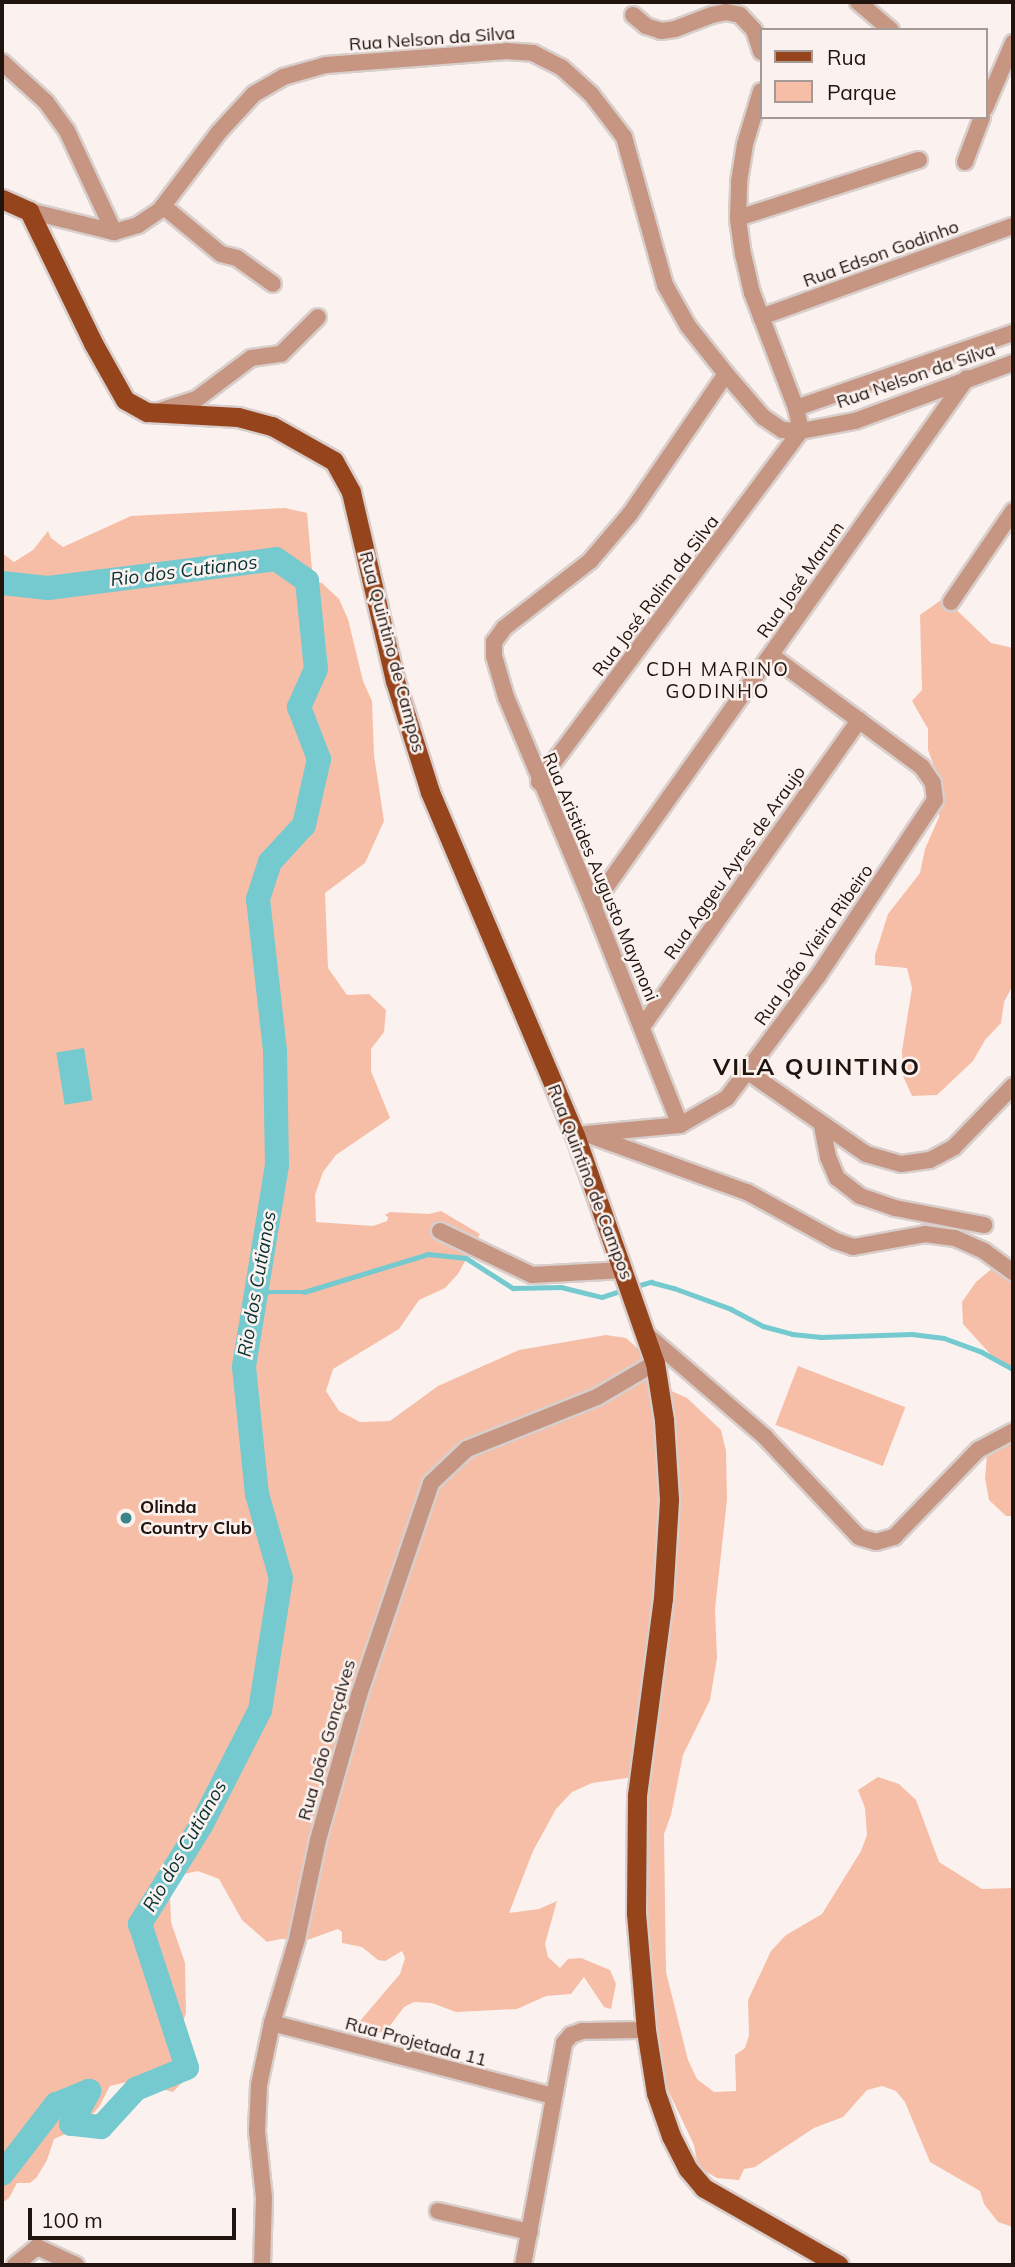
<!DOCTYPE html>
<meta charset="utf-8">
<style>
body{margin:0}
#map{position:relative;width:1015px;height:2267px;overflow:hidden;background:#fbf2ef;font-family:Mulish,sans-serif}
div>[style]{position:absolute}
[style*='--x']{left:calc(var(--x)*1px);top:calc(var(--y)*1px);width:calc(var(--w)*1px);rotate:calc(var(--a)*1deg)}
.green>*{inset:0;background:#f6bea7;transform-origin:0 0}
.water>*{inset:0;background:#74cacf;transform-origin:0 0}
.stream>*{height:4.5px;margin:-2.25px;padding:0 2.25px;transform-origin:2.25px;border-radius:2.25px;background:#74cacf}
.river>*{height:24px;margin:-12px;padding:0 12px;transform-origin:12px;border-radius:12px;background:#74cacf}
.roads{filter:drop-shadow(2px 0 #d8cecb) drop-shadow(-2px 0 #d8cecb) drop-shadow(0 2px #d8cecb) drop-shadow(0 -2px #d8cecb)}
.minor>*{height:16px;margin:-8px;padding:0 8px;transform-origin:8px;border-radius:8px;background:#c69682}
.major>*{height:19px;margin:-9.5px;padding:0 9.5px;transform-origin:9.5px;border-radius:9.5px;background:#96441c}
.dots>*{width:19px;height:19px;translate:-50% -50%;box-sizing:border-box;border:4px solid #fbf2ef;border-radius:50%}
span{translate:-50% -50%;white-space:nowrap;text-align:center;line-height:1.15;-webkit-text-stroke:5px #fbf2ef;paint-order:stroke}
.street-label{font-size:18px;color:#21140e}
.poi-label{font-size:18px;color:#21140e;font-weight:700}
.left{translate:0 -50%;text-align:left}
.water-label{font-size:19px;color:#063234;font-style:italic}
.neighbourhood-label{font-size:19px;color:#21140e;letter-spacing:2px}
.district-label{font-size:24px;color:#21140e;font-weight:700;letter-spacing:2px}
.frame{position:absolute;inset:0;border:4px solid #21140e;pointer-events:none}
.legend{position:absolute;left:760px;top:28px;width:228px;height:91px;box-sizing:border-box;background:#fbf2ef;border:2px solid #a49995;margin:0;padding:9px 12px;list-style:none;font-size:21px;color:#21140e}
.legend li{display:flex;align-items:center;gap:14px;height:35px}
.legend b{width:35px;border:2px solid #a49995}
.scale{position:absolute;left:28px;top:2208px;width:208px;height:32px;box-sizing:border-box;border:4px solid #21140e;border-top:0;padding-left:9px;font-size:21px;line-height:24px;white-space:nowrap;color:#21140e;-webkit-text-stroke:5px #fbf2ef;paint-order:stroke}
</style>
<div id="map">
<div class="green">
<i style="clip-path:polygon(285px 508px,307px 513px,313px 581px,322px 583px,339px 599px,348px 619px,363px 681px,372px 701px,374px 755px,384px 821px,365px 863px,325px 893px,328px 968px,347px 995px,369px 994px,386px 1010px,384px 1032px,371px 1049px,371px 1071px,390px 1118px,336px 1155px,323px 1172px,315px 1195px,316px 1222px,373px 1226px,387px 1221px,388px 1217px,385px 1215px,390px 1212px,429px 1214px,441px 1211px,480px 1234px,458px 1274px,445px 1288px,419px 1300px,399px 1329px,333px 1369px,326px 1391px,339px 1411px,360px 1422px,390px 1421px,438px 1386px,519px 1350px,606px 1335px,626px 1338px,644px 1354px,645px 1379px,687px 1398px,721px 1430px,726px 1451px,727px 1500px,715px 1609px,717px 1658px,710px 1700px,683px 1755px,671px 1815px,664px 1834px,666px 1972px,688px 2060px,697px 2079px,714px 2092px,736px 2091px,735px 2055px,745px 2048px,749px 2035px,748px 2000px,771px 1951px,786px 1935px,822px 1914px,861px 1851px,867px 1835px,865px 1808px,858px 1790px,878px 1777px,899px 1784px,916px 1800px,939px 1862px,982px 1889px,1013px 1888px,1013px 2227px,998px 2222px,984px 2204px,980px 2191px,930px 2162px,905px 2102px,896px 2091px,882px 2086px,867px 2090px,843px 2117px,814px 2128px,755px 2167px,744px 2169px,739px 2180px,717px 2178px,698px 2167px,694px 2145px,667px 2088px,651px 2022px,634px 1777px,592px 1783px,572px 1792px,556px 1809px,533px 1851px,509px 1913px,539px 1909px,557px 1901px,545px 1944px,548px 1957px,560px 1968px,568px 1959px,581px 1958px,610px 1970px,616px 1984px,611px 2009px,604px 2007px,584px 1977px,571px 1994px,546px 1996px,517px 2009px,456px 2012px,432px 2003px,414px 2002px,404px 2007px,386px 2031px,369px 2035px,359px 2029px,360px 2021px,400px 1974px,405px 1958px,402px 1951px,385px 1961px,378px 1960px,362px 1947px,342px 1943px,342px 1932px,338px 1929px,307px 1940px,280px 1939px,267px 1942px,242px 1920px,219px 1879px,198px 1871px,174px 1876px,170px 1897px,171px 1922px,185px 1963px,186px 2013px,179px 2034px,189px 2075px,173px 2092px,131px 2081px,110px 2086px,99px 2107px,81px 2127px,54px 2139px,47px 2160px,37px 2177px,30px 2183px,17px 2183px,9px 2198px,2px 2203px,2px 553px,14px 562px,33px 550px,48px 531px,51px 538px,63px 547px,131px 516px)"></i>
<i style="clip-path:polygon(944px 598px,991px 643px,1013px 648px,1013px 985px,1004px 1002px,1001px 1023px,985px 1040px,973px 1061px,937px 1095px,912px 1096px,903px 1076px,902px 1051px,912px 988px,907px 968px,875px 965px,875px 955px,888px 914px,920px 873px,925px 849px,939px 817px,940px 782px,928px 750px,928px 729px,912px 701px,922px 690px,920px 615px)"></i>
<i style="clip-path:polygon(994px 1267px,1013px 1274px,1013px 1367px,992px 1356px,963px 1324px,962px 1302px,976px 1282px)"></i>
<i style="left:798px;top:1366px;width:115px;height:63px;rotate:21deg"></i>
<i style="clip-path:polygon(1013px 1437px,1013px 1516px,1006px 1516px,989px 1500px,985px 1478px,987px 1456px,1003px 1438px)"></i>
</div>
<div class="water">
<i style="left:84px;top:1048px;width:53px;height:28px;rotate:81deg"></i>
</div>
<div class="stream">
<i style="--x:633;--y:1287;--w:19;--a:-16"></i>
<i style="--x:651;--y:1282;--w:24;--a:15"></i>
<i style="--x:674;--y:1288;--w:61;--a:20.2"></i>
<i style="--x:731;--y:1309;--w:36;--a:28"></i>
<i style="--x:763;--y:1326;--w:30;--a:15"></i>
<i style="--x:792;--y:1334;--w:29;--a:6"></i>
<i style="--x:821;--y:1337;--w:91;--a:-1.9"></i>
<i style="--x:912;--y:1334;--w:32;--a:7"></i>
<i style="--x:944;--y:1338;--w:40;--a:20.2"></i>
<i style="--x:982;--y:1352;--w:35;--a:29"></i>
<i style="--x:257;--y:1289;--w:11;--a:15"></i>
<i style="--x:268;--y:1292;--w:36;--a:0"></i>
<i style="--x:304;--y:1292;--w:130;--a:-17"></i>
<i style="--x:428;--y:1254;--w:38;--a:6"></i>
<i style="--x:466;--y:1258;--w:56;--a:32.6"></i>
<i style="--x:513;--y:1288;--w:48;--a:-1.2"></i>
<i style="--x:561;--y:1287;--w:42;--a:13.7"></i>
<i style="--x:602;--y:1297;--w:23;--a:-18"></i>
</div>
<div class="river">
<i style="--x:2;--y:583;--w:46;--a:6.2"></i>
<i style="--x:48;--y:588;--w:230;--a:-7.2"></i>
<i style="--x:276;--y:559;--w:38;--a:35"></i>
<i style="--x:307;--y:581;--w:88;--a:84.2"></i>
<i style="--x:316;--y:669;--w:42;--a:114.1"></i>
<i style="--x:299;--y:707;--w:56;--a:69"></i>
<i style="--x:319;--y:759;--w:68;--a:102.8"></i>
<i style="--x:304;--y:825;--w:50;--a:132.6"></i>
<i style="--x:270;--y:862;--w:39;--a:108"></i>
<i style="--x:258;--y:899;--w:153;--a:83.6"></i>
<i style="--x:275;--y:1051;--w:114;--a:89"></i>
<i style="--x:277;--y:1165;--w:205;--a:99.3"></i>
<i style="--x:244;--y:1367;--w:128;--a:84.2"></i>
<i style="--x:257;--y:1494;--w:87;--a:74.1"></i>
<i style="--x:281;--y:1578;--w:134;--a:99"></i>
<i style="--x:260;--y:1710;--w:128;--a:117"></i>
<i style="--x:202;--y:1824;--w:118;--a:121.8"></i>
<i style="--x:140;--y:1924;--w:151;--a:71.9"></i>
<i style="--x:187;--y:2068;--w:55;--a:157.6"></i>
<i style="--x:136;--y:2089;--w:52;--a:132.6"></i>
<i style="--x:101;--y:2127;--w:30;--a:-174"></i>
<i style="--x:71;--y:2124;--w:38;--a:-61"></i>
<i style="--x:89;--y:2091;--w:35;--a:158"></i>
<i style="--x:56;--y:2104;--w:88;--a:127.6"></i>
</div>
<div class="roads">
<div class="minor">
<i style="--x:858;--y:2;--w:43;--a:40.3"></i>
<i style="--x:633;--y:15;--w:17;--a:40"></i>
<i style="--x:646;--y:26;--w:16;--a:18"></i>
<i style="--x:661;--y:31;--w:14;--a:-8"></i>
<i style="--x:675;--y:29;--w:40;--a:-21"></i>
<i style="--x:712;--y:15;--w:14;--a:-12"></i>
<i style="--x:726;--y:12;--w:14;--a:12"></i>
<i style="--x:740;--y:15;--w:21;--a:47"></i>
<i style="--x:754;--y:30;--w:23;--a:72"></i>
<i style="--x:2;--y:62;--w:59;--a:42.3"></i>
<i style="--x:46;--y:102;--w:36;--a:54"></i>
<i style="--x:67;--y:131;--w:111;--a:65"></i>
<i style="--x:985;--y:108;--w:71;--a:-66.7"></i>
<i style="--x:965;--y:162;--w:48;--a:-69.3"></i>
<i style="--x:163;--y:206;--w:75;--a:39.6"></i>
<i style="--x:221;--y:254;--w:16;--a:14"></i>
<i style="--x:237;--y:258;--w:44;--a:35.8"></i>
<i style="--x:29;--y:211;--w:88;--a:13.9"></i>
<i style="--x:114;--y:232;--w:25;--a:-16"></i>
<i style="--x:138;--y:225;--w:27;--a:-34"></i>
<i style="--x:160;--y:210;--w:98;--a:-52.9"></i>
<i style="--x:219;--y:132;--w:52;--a:-47.4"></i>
<i style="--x:254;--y:94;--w:34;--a:-30"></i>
<i style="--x:283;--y:77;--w:45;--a:-15.6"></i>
<i style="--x:326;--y:65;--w:181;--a:-4.4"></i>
<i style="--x:506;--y:51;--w:27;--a:4"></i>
<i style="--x:533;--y:53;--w:31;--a:27"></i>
<i style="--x:561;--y:67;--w:40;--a:42"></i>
<i style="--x:591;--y:94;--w:54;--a:52.5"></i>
<i style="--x:624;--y:137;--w:154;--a:74.5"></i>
<i style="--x:665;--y:285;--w:47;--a:60.7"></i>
<i style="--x:688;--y:326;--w:61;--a:51.6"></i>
<i style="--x:726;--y:374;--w:57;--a:49.3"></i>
<i style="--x:763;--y:417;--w:23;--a:34"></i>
<i style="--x:782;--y:430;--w:19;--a:3"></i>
<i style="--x:801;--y:431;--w:55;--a:-10.5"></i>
<i style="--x:855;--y:421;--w:168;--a:-20.2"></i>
<i style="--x:738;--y:218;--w:190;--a:-17.8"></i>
<i style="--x:761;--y:317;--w:268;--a:-19.9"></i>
<i style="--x:796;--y:408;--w:230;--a:-19.1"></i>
<i style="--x:162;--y:410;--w:38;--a:-18"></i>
<i style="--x:198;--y:398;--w:66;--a:-37"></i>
<i style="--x:251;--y:358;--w:30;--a:-8"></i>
<i style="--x:281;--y:354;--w:52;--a:-45"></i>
<i style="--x:951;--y:602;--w:110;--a:-55.7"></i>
<i style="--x:539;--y:782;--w:438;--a:-53.3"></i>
<i style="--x:801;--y:431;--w:24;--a:-102"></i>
<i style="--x:796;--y:408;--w:123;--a:-110.9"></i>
<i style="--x:752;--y:293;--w:39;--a:-103"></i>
<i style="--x:743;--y:255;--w:37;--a:-98"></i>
<i style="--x:738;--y:218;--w:36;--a:-88"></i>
<i style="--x:739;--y:182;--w:38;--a:-81"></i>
<i style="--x:745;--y:144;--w:55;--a:-73.2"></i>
<i style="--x:593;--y:905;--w:646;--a:-54.64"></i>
<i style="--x:642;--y:1027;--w:376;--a:-54.7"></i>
<i style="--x:748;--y:1072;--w:144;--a:34.8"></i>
<i style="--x:866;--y:1154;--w:36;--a:16"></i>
<i style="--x:901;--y:1164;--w:29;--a:-8"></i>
<i style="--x:930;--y:1160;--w:27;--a:-28"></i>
<i style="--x:954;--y:1147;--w:85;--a:-46"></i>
<i style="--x:680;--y:1125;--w:237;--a:-111.6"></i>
<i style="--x:593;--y:905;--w:225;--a:-112.7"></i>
<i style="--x:506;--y:697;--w:43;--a:-106.3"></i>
<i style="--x:494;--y:656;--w:14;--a:-90"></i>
<i style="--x:494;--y:642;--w:17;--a:-54"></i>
<i style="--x:504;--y:628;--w:109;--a:-37.9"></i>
<i style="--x:590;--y:561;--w:62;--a:-49.6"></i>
<i style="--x:630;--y:514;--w:170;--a:-55.6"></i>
<i style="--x:822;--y:1126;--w:32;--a:79"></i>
<i style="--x:828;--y:1157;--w:23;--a:67"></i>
<i style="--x:837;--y:1178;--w:29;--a:38"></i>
<i style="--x:860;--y:1196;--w:37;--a:19"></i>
<i style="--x:895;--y:1208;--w:91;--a:10.8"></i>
<i style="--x:575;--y:1135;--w:105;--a:-5.4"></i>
<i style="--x:680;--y:1125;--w:54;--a:-29.9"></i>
<i style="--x:727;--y:1098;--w:152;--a:-53.3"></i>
<i style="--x:818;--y:976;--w:211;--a:-56.4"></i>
<i style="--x:935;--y:800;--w:17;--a:-97"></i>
<i style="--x:933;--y:783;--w:19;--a:-125"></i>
<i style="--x:922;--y:767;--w:187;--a:-143.5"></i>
<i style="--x:592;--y:1136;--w:165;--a:19.9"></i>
<i style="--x:747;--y:1192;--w:102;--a:28.8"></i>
<i style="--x:836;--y:1241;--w:18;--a:19"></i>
<i style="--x:853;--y:1247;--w:73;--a:-10.2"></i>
<i style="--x:925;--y:1234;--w:30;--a:8"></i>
<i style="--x:955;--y:1238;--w:32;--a:24"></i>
<i style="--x:984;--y:1251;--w:36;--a:36"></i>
<i style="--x:440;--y:1231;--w:102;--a:25.6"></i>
<i style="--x:532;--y:1275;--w:92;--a:-3.1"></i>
<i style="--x:647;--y:1335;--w:156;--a:40.8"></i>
<i style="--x:765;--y:1437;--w:137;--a:46.8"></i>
<i style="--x:859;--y:1537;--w:18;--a:16"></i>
<i style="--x:876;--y:1542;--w:19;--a:-16"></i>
<i style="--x:894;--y:1537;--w:121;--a:-46"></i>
<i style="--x:978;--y:1450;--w:40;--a:-28"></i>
<i style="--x:272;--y:2023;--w:289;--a:14.6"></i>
<i style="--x:438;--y:2211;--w:94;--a:12.9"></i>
<i style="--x:15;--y:2265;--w:28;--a:-39"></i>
<i style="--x:37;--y:2247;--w:43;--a:24.8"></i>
<i style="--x:262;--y:2265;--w:67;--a:-88.3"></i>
<i style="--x:264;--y:2198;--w:67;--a:-96"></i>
<i style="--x:257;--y:2131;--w:46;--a:-87.5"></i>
<i style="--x:259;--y:2085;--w:63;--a:-78.2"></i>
<i style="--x:272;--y:2023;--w:88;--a:-73.4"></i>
<i style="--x:297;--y:1939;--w:101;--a:-78"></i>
<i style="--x:318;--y:1840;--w:151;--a:-74.2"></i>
<i style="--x:359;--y:1695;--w:224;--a:-71.2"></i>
<i style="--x:431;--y:1483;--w:50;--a:-43.4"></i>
<i style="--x:467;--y:1449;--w:140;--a:-21.8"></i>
<i style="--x:597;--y:1397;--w:67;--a:-30.4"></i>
<i style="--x:523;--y:2265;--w:226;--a:-79.5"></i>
<i style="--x:564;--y:2043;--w:11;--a:-49"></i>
<i style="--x:571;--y:2035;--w:12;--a:-20"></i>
<i style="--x:582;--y:2031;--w:64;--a:-0.9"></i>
</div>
<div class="major">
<i style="--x:2;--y:199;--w:30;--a:24"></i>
<i style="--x:29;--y:211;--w:147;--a:64.1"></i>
<i style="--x:93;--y:343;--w:65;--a:60.7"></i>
<i style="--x:125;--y:400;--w:25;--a:29"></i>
<i style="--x:147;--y:412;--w:91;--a:3.1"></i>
<i style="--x:238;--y:417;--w:35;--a:15"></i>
<i style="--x:272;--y:426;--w:71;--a:29.4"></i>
<i style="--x:334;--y:461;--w:35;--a:61"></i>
<i style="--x:351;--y:492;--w:194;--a:76.9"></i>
<i style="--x:395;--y:681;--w:116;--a:72.5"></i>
<i style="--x:430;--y:792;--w:372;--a:67.1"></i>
<i style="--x:575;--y:1135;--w:242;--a:70.7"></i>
<i style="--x:655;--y:1363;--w:58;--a:81"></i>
<i style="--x:664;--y:1420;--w:80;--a:86.4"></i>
<i style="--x:669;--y:1500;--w:98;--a:93.5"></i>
<i style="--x:663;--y:1598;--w:200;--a:97.5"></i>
<i style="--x:637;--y:1796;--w:117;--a:90.5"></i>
<i style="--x:636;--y:1913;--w:117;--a:85.1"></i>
<i style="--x:646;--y:2030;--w:64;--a:81"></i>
<i style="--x:656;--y:2093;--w:46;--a:70.8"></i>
<i style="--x:671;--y:2136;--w:37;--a:63"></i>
<i style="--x:688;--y:2169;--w:25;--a:50"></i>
<i style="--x:704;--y:2188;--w:155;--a:29.7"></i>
</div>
</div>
<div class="dots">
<i style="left:126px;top:1518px;background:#3a8387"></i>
</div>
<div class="street-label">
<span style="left:432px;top:39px;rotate:-4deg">Rua Nelson da Silva</span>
<span style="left:881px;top:254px;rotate:-20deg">Rua Edson Godinho</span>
<span style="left:916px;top:376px;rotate:-19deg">Rua Nelson da Silva</span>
<span style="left:801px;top:580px;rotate:-55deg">Rua José Marum</span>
<span style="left:656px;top:596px;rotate:-53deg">Rua José Rolim da Silva</span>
<span style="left:392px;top:652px;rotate:75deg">Rua Quintino de Campos</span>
<span style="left:735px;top:863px;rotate:-55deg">Rua Aggeu Ayres de Araujo</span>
<span style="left:600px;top:877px;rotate:67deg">Rua Aristides Augusto Maymoni</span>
<span style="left:814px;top:945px;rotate:-55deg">Rua João Vieira Ribeiro</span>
<span style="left:590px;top:1182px;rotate:69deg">Rua Quintino de Campos</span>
<span style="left:327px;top:1740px;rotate:-74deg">Rua João Gonçalves</span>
<span style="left:416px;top:2042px;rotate:15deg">Rua Projetada 11</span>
</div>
<div class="poi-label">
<span class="left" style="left:140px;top:1518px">Olinda<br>Country Club</span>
</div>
<div class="water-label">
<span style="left:184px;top:571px;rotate:-7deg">Rio dos Cutianos</span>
<span style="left:257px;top:1284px;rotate:-80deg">Rio dos Cutianos</span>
<span style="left:185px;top:1846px;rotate:-60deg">Rio dos Cutianos</span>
</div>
<div class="neighbourhood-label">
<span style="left:718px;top:681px">CDH MARINO<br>GODINHO</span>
</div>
<div class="district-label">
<span style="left:817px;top:1067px">VILA QUINTINO</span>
</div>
<div class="frame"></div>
<ul class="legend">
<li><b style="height:9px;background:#96441c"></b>Rua</li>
<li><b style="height:19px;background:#f6bea7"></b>Parque</li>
</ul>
<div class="scale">100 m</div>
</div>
